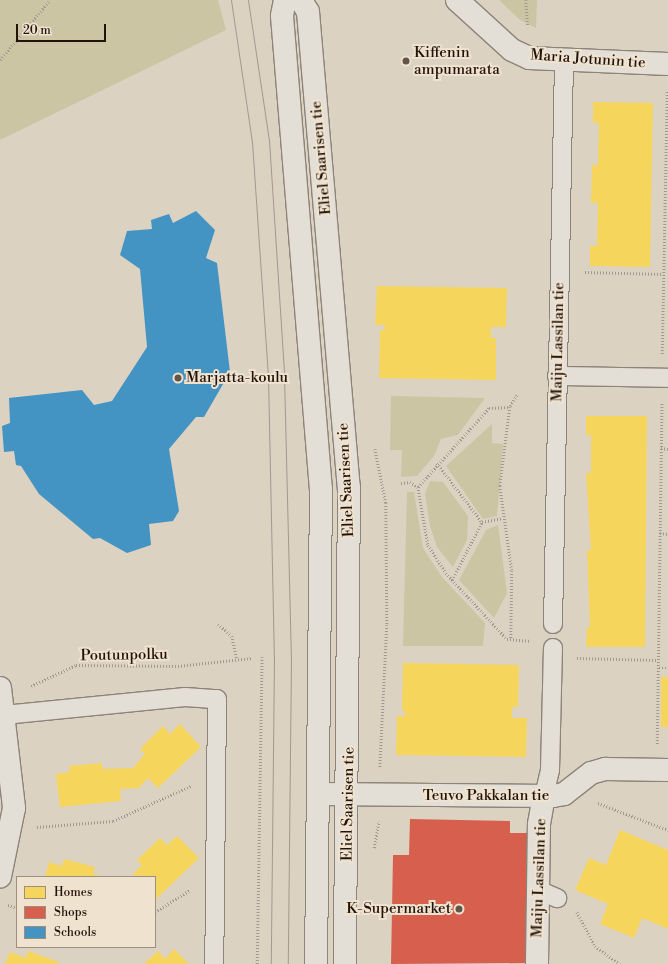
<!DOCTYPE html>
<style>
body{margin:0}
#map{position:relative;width:668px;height:964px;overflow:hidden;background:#dcd2c2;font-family:"Libre Bodoni",serif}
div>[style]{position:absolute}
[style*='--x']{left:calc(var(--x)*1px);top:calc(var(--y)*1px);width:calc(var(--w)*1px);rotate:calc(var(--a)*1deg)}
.green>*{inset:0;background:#ccc5a3}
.homes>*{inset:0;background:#f6d55c;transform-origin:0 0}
.shops>*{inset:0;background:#d6604d}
.schools>*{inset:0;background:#4393c3}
.path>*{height:2.5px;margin-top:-1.25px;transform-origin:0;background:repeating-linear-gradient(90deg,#9f9992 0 1px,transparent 0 3px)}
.roads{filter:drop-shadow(1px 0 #8c8379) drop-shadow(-1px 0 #8c8379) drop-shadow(0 1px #8c8379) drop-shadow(0 -1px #8c8379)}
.service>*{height:18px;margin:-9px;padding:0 9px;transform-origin:9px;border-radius:9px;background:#e4dfd6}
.minor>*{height:22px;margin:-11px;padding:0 11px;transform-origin:11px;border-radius:11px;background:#e4dfd6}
.secondary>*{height:22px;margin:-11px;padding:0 11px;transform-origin:11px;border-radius:11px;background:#e4dfd6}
.tram>*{height:1px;margin:-0.5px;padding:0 0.5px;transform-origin:0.5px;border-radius:0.5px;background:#9f9992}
.dots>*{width:11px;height:11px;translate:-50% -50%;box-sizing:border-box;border:2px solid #efe3d0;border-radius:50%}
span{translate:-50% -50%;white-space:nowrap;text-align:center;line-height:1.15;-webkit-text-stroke:4px #efe3d0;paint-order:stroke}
.poi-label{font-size:15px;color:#231209}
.left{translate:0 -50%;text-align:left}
.right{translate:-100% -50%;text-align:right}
.street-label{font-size:15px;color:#231209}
.legend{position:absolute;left:16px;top:876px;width:140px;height:72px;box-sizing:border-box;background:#efe3d0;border:1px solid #9d8f80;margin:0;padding:5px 7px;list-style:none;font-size:12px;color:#231209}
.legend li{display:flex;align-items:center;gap:8px;height:20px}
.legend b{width:20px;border:1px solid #9d8f80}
.scale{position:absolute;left:16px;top:24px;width:90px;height:18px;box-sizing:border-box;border:2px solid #231209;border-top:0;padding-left:5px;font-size:12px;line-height:14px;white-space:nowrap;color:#231209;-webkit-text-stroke:3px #efe3d0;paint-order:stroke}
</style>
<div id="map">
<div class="green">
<i style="clip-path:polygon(0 0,218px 0,226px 30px,0 140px)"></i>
<i style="clip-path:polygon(499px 0,537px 0,536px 28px,520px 20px)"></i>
<i style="clip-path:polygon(391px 396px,485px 398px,458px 435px,441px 439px,434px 456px,417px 476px,401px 477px,402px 450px,390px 450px)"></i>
<i style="clip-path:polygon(492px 424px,492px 443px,503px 444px,497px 516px,483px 519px,446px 466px)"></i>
<i style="clip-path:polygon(430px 481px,443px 482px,468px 516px,467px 540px,453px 567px,437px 547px,430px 526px,425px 494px)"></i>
<i style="clip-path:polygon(407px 492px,414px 492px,423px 548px,442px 577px,485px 623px,483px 646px,403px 646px)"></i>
<i style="clip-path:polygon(498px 525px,507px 593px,494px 618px,459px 580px,486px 530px)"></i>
</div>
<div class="homes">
<i style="clip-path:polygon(593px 102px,653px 103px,650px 267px,590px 266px,590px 246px,597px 246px,598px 203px,591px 203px,592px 165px,598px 165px,599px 123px,593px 123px)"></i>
<i style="clip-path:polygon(377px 286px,507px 288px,506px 327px,491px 327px,491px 338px,496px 338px,496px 380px,379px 378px,380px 330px,384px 330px,385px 325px,375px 325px)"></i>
<i style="clip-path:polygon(586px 416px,647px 416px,645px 647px,586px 647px,587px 627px,590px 627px,587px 550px,591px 550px,586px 473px,591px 473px,591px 435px,586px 435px)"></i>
<i style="clip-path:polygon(403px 663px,519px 665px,518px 707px,512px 707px,512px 718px,527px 718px,526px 757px,396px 755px,397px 716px,405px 716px,405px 711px,402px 711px)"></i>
<i style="left:661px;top:677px;width:7px;height:50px"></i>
<i style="clip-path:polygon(180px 724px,201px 747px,158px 788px,148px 778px,139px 788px,120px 789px,121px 801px,60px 807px,56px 774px,70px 772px,69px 766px,102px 763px,102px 769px,133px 768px,145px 754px,140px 749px,163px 726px,170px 734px)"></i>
<i style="clip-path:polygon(620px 830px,668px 850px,668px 929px,642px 918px,634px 938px,600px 924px,608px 904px,575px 890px,589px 858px,606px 865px)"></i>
<i style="clip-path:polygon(177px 836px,199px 858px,155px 900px,155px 877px,132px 875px,142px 865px,137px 860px,160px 838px,167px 845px)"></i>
<i style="clip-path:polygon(64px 859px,95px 867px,93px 874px,104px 877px,45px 877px,49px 862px,62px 866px)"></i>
<i style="clip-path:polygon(174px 949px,189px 964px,144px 964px,158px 951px,165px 959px)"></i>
<i style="clip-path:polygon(28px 951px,59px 962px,58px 964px,5px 964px,10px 952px,26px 958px)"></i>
</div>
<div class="shops">
<i style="clip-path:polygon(410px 819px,510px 821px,510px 833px,528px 833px,526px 963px,391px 964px,393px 855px,409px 855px)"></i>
</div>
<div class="schools">
<i style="clip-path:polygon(196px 211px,215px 230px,206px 258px,217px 263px,230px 372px,204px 417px,196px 417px,169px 449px,179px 511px,173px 521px,149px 524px,151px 545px,127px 553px,100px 538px,93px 539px,39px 494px,21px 466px,16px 465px,14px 451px,4px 452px,2px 426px,10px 423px,9px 398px,82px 390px,94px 405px,112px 401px,147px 347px,140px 269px,120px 255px,127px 231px,152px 229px,151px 220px,169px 214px,173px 223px)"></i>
</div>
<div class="path">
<i style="--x:526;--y:0;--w:27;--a:86"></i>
<i style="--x:0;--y:60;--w:78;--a:-50.2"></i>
<i style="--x:585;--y:272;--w:78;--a:1.5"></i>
<i style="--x:662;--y:354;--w:263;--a:-88.9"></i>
<i style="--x:510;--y:406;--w:13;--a:-58"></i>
<i style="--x:661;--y:448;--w:7;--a:8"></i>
<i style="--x:375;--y:449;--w:55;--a:78.5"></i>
<i style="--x:386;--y:503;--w:122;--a:89.5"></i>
<i style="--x:387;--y:625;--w:143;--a:92.8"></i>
<i style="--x:437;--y:463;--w:74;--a:52.7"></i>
<i style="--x:482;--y:522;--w:20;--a:-11"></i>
<i style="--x:401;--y:483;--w:9;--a:-6"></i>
<i style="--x:410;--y:482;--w:9;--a:32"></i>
<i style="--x:418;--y:487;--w:59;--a:80.2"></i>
<i style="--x:428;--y:545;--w:33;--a:57"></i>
<i style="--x:446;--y:573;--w:90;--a:47.3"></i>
<i style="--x:507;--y:639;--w:24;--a:5"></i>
<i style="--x:418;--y:487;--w:106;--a:-48.1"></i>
<i style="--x:489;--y:408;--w:21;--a:-3"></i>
<i style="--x:510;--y:407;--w:80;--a:97.2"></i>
<i style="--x:500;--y:486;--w:86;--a:82"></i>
<i style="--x:512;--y:571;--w:68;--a:90.8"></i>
<i style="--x:660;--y:533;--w:8;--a:7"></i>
<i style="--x:452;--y:580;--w:65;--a:-62.7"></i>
<i style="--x:218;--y:624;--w:18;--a:41"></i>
<i style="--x:232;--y:636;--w:24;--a:78"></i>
<i style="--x:577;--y:658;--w:81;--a:1.4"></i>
<i style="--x:659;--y:668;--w:9;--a:0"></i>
<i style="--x:31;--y:686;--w:50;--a:-25"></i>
<i style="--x:76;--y:665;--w:102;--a:0.6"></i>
<i style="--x:178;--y:666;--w:74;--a:-6.2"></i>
<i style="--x:657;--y:744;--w:341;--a:-89.2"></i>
<i style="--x:598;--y:803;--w:75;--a:21.1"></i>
<i style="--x:37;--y:827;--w:76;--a:-4.5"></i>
<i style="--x:113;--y:821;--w:85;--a:-24.2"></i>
<i style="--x:374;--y:848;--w:27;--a:-80"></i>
<i style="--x:8;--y:905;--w:9;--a:18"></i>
<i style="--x:155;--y:912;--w:41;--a:-32.2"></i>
<i style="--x:577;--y:912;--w:38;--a:62"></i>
<i style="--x:595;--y:946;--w:31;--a:36"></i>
<i style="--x:257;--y:964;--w:307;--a:-89.1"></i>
</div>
<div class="roads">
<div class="service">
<i style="--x:557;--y:376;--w:111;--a:1"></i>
<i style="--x:553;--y:624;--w:563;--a:-88.88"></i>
<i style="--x:4;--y:715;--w:182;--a:-5.7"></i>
<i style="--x:185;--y:697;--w:32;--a:4"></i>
<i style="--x:217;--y:699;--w:265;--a:90.6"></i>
<i style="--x:544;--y:796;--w:27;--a:-77"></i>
<i style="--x:550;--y:770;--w:122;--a:-88.6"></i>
<i style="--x:538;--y:890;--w:21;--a:23"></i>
</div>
<div class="minor">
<i style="--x:457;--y:0;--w:74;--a:42.3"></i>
<i style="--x:512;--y:50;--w:19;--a:25"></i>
<i style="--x:529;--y:58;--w:139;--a:2.5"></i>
<i style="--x:0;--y:688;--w:121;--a:83.3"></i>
<i style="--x:14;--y:808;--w:70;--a:101.5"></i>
<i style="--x:320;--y:794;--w:233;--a:0.5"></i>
<i style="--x:553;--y:796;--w:11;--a:-10"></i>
<i style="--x:564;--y:794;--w:34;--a:-38"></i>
<i style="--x:591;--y:773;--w:15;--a:-16"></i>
<i style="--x:605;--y:769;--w:63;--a:0.9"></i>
<i style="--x:537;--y:964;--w:140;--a:-89.2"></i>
<i style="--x:539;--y:824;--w:28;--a:-80"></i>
</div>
<div class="secondary">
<i style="--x:285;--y:0;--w:16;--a:101"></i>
<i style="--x:282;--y:16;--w:475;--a:85.3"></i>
<i style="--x:321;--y:489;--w:475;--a:90.6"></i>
<i style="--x:301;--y:0;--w:14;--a:60"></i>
<i style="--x:308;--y:12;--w:477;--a:85.1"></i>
<i style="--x:349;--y:487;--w:477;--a:90.5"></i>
</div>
</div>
<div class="tram">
<i style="--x:231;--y:0;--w:144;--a:81.6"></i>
<i style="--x:252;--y:142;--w:235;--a:86.1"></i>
<i style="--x:268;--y:376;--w:281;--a:88.8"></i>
<i style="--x:274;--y:657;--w:307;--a:90.6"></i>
<i style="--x:248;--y:0;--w:142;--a:81.5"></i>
<i style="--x:269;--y:140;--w:235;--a:86.3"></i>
<i style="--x:284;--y:375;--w:282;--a:88.6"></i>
<i style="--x:291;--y:657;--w:307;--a:90.6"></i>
</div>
<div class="dots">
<i style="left:406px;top:61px;background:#64554a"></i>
<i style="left:178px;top:378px;background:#64554a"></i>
<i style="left:459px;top:909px;background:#64554a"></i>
</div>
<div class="poi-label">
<span class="left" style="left:414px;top:61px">Kiffenin<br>ampumarata</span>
<span class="left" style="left:186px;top:378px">Marjatta-koulu</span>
<span class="right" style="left:451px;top:909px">K-Supermarket</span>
</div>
<div class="street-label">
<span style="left:588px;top:59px;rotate:4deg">Maria Jotunin tie</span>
<span style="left:321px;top:158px;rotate:-95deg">Eliel Saarisen tie</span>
<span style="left:558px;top:342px;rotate:-89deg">Maiju Lassilan tie</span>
<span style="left:346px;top:480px;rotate:-93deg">Eliel Saarisen tie</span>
<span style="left:124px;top:655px;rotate:-1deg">Poutunpolku</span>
<span style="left:486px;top:796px">Teuvo Pakkalan tie</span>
<span style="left:348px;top:804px;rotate:-89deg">Eliel Saarisen tie</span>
<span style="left:539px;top:878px;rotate:-88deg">Maiju Lassilan tie</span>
</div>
<ul class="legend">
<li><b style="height:11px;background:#f6d55c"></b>Homes</li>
<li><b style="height:11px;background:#d6604d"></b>Shops</li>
<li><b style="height:11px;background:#4393c3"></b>Schools</li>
</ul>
<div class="scale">20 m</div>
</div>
